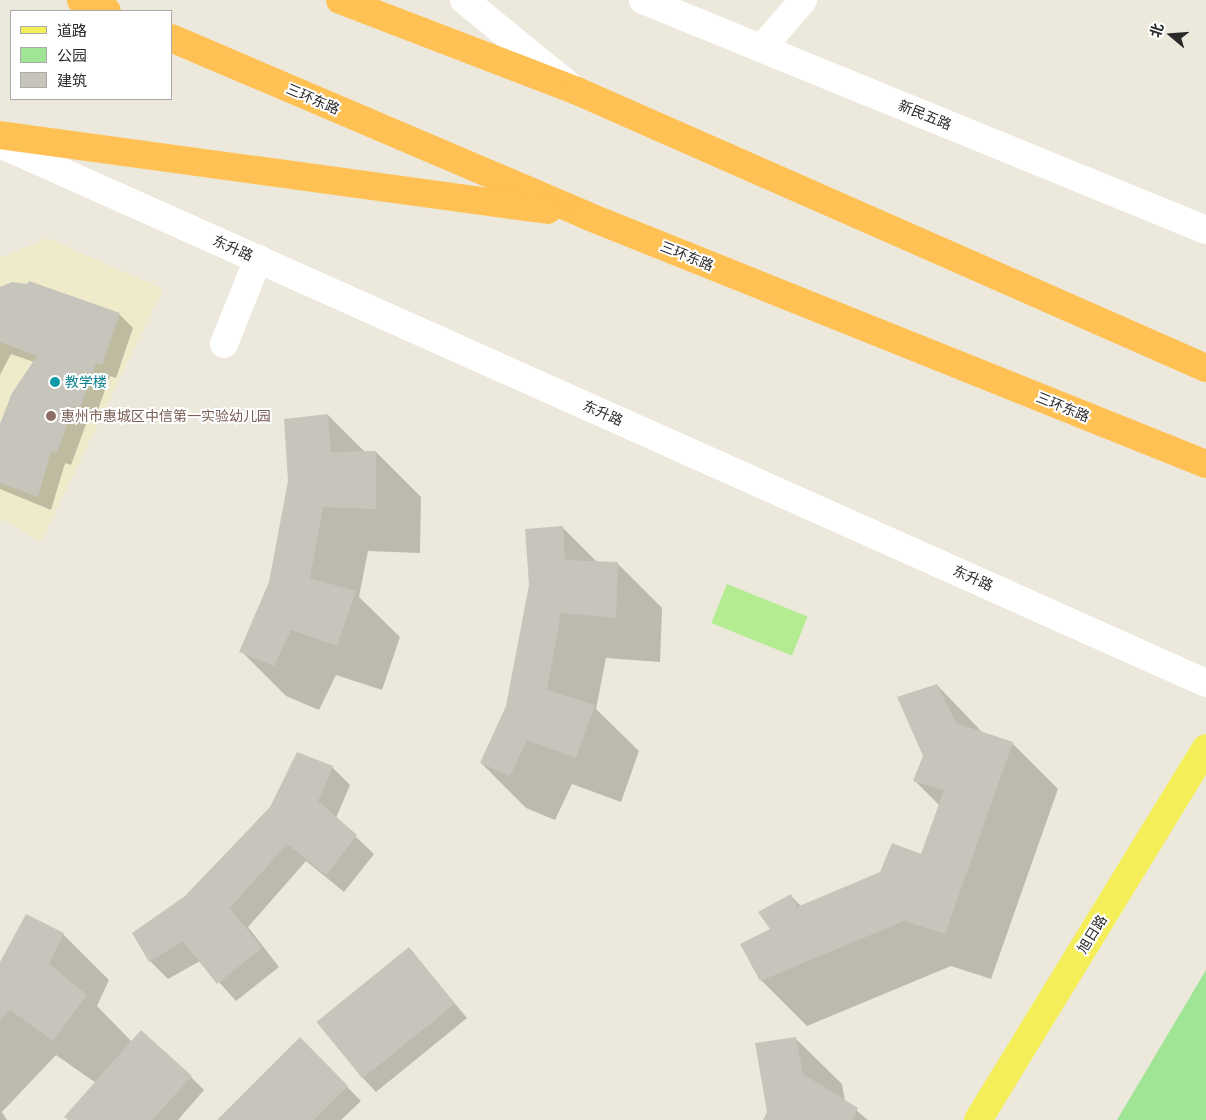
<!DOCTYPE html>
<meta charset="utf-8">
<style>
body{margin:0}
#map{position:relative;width:1206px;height:1120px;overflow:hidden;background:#ece8db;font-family:"Roboto Condensed","Noto Sans SC",sans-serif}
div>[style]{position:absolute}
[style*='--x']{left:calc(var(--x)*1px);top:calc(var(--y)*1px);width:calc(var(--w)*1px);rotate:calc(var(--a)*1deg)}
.education>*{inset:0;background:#eeeaca}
.green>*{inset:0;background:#a0e496}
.pitch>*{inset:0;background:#b3ec91;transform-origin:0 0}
.shadow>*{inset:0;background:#0003}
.building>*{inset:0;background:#c7c5bb;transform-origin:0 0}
.minor>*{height:28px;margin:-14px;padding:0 14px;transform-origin:14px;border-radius:14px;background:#fff}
.major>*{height:28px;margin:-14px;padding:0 14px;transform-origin:14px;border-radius:14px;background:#f4ef58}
.highway>*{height:28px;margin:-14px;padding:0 14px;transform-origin:14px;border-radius:14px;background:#ffc153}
.dots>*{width:14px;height:14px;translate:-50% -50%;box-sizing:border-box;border:2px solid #fff;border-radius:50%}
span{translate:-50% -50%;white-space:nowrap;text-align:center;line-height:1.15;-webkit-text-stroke:4px #fff;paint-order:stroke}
.street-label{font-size:14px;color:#2a2a2a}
.culture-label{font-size:14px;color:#0d838f}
.left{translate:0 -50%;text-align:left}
.education-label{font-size:14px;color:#785e54}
.legend{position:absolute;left:10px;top:10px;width:162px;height:90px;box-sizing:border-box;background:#fff;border:1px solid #aaa;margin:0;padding:6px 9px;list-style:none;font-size:15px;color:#2a2a2a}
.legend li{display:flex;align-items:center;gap:10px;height:25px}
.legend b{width:25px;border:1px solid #aaa}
.north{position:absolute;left:1146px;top:10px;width:50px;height:50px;-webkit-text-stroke:4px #fff;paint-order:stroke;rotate:288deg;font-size:14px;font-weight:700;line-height:20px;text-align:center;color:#2a2a2a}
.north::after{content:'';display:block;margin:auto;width:18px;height:22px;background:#2a2a2a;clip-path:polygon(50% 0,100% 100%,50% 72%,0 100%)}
</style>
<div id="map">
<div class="education">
<i style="clip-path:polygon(47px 238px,163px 289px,41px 542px,0 518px,0 258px)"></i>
</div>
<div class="green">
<i style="clip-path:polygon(1206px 970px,1206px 1120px,1117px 1120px)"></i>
</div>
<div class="pitch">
<i style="left:727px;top:584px;width:87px;height:42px;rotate:22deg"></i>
</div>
<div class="shadow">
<i style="clip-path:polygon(0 289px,119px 314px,133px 328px,116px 378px,110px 376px,94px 421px,88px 419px,71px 465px,65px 463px,51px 510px,0 489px,0 426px,34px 362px,11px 354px,0 375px)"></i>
<i style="clip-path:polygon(328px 415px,365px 452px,376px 452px,421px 497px,420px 553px,368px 551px,359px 597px,400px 637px,382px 690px,336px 675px,319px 710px,286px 696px,241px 651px,270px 583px)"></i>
<i style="clip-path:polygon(563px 528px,597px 562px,617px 563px,662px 608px,660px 662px,606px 658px,596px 709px,639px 751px,621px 802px,572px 784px,555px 820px,526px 808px,481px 763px,507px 706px)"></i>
<i style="clip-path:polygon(937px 685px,984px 734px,1012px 743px,1058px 789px,991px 979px,951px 966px,807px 1026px,761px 980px,772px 929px,791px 896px,801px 906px,922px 856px,940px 806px,915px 781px,924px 756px)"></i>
<i style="clip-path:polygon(332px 767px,350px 785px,336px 818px,374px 854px,344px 892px,306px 861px,248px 927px,279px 967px,236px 1001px,200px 961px,168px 979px,150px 961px,133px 933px,186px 897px)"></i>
<i style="clip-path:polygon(63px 934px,109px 980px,97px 1006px,132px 1042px,191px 1077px,204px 1090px,178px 1120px,69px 1120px,96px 1083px,56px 1055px,2px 1112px,7px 1120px,0 1120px,0 964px)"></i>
<i style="clip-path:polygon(409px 948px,467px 1018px,376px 1092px,363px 1078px)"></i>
<i style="clip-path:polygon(795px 1038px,842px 1084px,845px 1101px,868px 1120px,765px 1120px)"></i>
<i style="clip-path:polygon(300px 1039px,361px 1101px,341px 1120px,219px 1120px)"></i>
</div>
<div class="building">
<i style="clip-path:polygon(29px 281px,120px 313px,102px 365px,96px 363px,80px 408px,74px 406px,57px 453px,51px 451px,38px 497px,0 483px,0 424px,12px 393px,37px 356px,0 342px,0 287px,12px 282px,27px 284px)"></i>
<i style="clip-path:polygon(328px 414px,331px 452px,376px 451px,376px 509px,323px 507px,310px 578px,356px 591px,337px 646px,291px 630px,274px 666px,239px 652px,269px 582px,288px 481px,284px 419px)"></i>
<i style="clip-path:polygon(563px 526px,565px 560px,618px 562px,616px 618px,561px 613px,547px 690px,595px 705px,576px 758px,527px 740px,510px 776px,480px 763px,506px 706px,529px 585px,525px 529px)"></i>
<i style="clip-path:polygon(937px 684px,956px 723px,1013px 742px,945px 934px,904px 921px,760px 981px,740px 944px,770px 929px,758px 912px,791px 894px,797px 907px,880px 872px,892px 843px,921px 854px,944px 790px,913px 781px,923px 756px,897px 697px)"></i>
<i style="clip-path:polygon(297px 752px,333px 766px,318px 801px,357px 835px,326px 875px,287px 844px,230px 908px,262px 948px,217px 984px,183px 941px,149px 962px,132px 933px,185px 896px,270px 807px)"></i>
<i style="clip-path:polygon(26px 914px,64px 933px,49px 964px,87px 995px,53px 1041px,10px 1010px,0 1020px,0 962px)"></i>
<i style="left:409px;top:947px;width:73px;height:119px;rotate:51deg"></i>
<i style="clip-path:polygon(141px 1030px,192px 1076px,152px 1120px,68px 1120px,64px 1117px)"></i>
<i style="clip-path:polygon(300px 1037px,348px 1086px,314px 1120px,217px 1120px)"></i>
<i style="clip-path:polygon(796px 1037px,803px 1074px,858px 1108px,852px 1120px,763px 1120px,767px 1112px,755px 1043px)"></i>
</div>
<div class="minor">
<i style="--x:464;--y:0;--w:136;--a:39.1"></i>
<i style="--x:643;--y:0;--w:608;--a:22.22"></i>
<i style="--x:762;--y:48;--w:63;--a:-49.5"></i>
<i style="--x:0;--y:144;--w:1321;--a:24.08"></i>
<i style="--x:224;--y:344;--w:92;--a:-68.2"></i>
</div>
<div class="major">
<i style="--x:978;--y:1120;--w:436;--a:-58.5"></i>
</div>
<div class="highway">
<i style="--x:81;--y:0;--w:28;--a:23"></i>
<i style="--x:340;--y:0;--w:254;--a:21"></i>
<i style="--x:577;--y:91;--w:687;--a:23.77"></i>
<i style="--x:171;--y:38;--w:450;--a:23.1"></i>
<i style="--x:585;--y:215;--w:669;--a:21.85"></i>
<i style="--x:0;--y:135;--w:553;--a:7.79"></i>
</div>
<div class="dots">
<i style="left:55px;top:382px;background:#0f9aa8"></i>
<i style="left:51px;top:416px;background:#8d6e63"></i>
</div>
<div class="street-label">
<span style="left:313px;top:99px;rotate:23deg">三环东路</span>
<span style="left:925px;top:115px;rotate:22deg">新民五路</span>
<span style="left:233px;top:248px;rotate:24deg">东升路</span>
<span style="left:687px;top:256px;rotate:22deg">三环东路</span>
<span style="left:1063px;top:407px;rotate:22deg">三环东路</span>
<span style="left:603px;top:413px;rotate:24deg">东升路</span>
<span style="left:973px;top:578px;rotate:24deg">东升路</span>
<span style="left:1092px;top:934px;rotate:-58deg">旭日路</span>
</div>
<div class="culture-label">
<span class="left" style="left:65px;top:382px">教学楼</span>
</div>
<div class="education-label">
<span class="left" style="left:61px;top:416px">惠州市惠城区中信第一实验幼儿园</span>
</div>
<ul class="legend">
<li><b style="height:6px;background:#f4ef58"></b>道路</li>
<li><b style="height:14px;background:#a0e496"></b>公园</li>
<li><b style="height:14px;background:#c7c5bb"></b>建筑</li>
</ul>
<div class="north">北</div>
</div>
